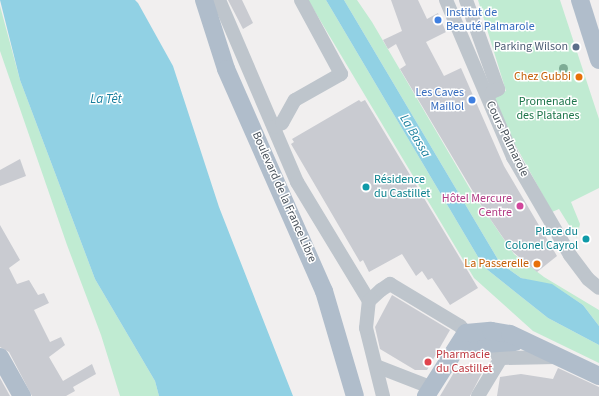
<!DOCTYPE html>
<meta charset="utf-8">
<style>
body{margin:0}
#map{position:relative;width:599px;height:396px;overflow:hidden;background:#f1efef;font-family:"Source Sans 3",sans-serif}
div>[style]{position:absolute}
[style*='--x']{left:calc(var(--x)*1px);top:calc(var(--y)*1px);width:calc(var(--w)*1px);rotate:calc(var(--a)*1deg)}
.green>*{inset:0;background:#c0ebd2}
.water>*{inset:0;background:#91d1e4}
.building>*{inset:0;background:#c9cbd1}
.minor>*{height:14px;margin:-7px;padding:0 7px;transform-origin:7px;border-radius:7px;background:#bec5cc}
.major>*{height:18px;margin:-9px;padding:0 9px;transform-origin:9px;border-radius:9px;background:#b0bdcb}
.trees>*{width:9px;height:9px;margin:-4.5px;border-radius:50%;background:#7eac95}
.dots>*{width:11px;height:11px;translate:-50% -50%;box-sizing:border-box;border:2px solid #fff;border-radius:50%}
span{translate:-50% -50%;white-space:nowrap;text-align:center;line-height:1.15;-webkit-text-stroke:3px #fff;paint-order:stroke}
.shop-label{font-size:12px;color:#366cbe}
.left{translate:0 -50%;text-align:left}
.right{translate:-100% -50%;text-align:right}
.service-label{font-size:12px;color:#4e5e75}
.food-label{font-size:12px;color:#c56008}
.park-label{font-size:12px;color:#1f764c}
.street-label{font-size:12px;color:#48515a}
.culture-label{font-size:12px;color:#0d838f}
.hotel-label{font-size:12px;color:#b23c85}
.health-label{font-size:12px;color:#be3a42}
.water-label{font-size:13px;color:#187e9d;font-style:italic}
</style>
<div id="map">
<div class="green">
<i style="clip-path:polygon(308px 0,326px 0,484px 267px,548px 318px,599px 345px,599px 363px,533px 331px,474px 278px)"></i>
<i style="clip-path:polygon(344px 0,357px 0,372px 22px,473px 194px,514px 254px,544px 277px,599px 310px,599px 326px,583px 305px,556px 287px,521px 278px,500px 263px)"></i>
<i style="clip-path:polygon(478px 0,560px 0,599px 119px,599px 188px,571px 202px,580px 224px,577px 238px,559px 209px,552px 212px,511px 137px,493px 95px,506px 91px)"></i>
<i style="clip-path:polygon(0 6px,20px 80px,95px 279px,155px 381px,159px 396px,120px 396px,101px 335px,67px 245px,0 51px)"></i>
</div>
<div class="water">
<i style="clip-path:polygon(0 0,135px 0,138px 3px,173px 66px,219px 207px,293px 396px,159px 396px,155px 381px,95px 279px,20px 80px)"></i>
<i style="clip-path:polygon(326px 0,344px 0,500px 263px,521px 278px,552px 284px,583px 305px,599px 326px,599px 345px,548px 318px,484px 267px)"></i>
</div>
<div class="building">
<i style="clip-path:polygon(228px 0,242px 0,253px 23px,243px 29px)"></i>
<i style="clip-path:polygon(391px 0,418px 0,427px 19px,438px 13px,446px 32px,426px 42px,444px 76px,461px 68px,504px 166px,557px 256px,537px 272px,513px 252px,484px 210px,400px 69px,406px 65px,396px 44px,388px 49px,383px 40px,402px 31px)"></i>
<i style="clip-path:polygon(359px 100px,361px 102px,365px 100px,478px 288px,450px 305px,432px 278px,428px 280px,422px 271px,416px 276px,402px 254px,369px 272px,363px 260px,360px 262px,291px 144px,294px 142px,292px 139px)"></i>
<i style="clip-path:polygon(20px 159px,26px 176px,0 186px,0 170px)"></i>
<i style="clip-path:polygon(0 225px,20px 260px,9px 268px,17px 284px,29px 280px,38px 295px,44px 293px,49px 303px,34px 310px,50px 342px,61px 337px,65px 345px,49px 357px,63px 381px,92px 364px,96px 374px,73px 387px,75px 391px,66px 396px,32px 396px,9px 352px,0 347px)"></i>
<i style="clip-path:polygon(392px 295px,450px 330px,427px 370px,415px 370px,380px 349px,375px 327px)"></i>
<i style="clip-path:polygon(464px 366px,479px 367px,482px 373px,470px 396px,440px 396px,456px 369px)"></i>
<i style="clip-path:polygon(558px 368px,599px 387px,599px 396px,497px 396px,500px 377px,521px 374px,553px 379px)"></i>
<i style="clip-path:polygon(0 378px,10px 396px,0 396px)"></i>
</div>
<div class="minor">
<i style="--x:219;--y:0;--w:198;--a:66.8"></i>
<i style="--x:297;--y:182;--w:139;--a:58.8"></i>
<i style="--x:446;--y:0;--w:171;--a:66.9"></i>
<i style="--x:513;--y:157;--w:113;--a:59.8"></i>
<i style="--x:570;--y:255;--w:30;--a:53"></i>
<i style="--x:588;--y:279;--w:14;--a:39"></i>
<i style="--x:466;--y:0;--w:95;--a:70.2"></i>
<i style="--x:498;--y:89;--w:7;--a:153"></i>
<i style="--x:274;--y:127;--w:9;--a:-27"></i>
<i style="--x:282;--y:123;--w:26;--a:-61"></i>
<i style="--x:295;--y:100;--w:53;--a:-29.5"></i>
<i style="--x:341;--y:74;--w:84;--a:-118.4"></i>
<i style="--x:486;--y:344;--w:21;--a:43"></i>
<i style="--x:501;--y:358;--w:55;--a:-1"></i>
<i style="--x:376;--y:366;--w:58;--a:21.3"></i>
<i style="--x:383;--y:396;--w:70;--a:-104"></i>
<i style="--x:366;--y:328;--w:27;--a:-84"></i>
<i style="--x:369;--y:301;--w:16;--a:-43"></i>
<i style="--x:381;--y:290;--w:11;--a:-34"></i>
<i style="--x:390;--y:284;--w:82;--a:31"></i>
<i style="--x:460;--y:326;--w:9;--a:49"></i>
<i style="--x:478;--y:396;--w:44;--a:-58.8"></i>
</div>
<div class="major">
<i style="--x:204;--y:0;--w:72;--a:72.3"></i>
<i style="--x:226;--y:69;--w:243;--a:66.2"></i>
<i style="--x:324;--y:291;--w:109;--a:73.6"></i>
<i style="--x:580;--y:0;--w:63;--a:72.4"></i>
<i style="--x:455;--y:351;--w:32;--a:-13"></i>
<i style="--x:486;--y:344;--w:29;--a:-4"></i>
<i style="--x:0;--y:357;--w:45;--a:60.6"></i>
<i style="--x:426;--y:396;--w:75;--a:-57.6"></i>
<i style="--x:466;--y:333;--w:25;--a:-5"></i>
<i style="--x:491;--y:331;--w:19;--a:9"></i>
<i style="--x:510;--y:334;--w:98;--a:25.3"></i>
</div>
<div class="trees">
<i style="left:563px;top:68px"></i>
</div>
<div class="dots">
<i style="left:438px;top:20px;background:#3f7fe0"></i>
<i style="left:576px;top:47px;background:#5c6f8a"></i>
<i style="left:579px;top:77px;background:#e8710a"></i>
<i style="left:472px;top:100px;background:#3f7fe0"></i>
<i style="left:366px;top:187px;background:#0f9aa8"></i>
<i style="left:520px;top:206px;background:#d1479c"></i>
<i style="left:586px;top:239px;background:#0f9aa8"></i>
<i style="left:537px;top:264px;background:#e8710a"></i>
<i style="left:428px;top:362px;background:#e0444e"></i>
</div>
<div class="shop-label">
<span class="left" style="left:446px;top:20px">Institut de<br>Beauté Palmarole</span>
<span class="right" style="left:464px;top:100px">Les Caves<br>Maillol</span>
</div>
<div class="service-label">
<span class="right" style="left:568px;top:47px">Parking Wilson</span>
</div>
<div class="food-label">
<span class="right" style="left:571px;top:77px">Chez Gubbi</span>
<span class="right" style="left:529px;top:264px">La Passerelle</span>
</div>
<div class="park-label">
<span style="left:548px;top:109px">Promenade<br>des Platanes</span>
</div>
<div class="street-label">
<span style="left:507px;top:139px;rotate:64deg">Cours Palmarole</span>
<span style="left:284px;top:197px;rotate:66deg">Boulevard de la France Libre</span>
</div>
<div class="culture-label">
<span class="left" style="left:374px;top:187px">Résidence<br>du Castillet</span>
<span class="right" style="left:578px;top:239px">Place du<br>Colonel Cayrol</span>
</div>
<div class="hotel-label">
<span class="right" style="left:512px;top:206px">Hôtel Mercure<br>Centre</span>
</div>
<div class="health-label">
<span class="left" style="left:436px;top:362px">Pharmacie<br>du Castillet</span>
</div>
<div class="water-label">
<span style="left:106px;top:99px">La Têt</span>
<span style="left:415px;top:136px;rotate:59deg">La Bassa</span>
</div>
</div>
